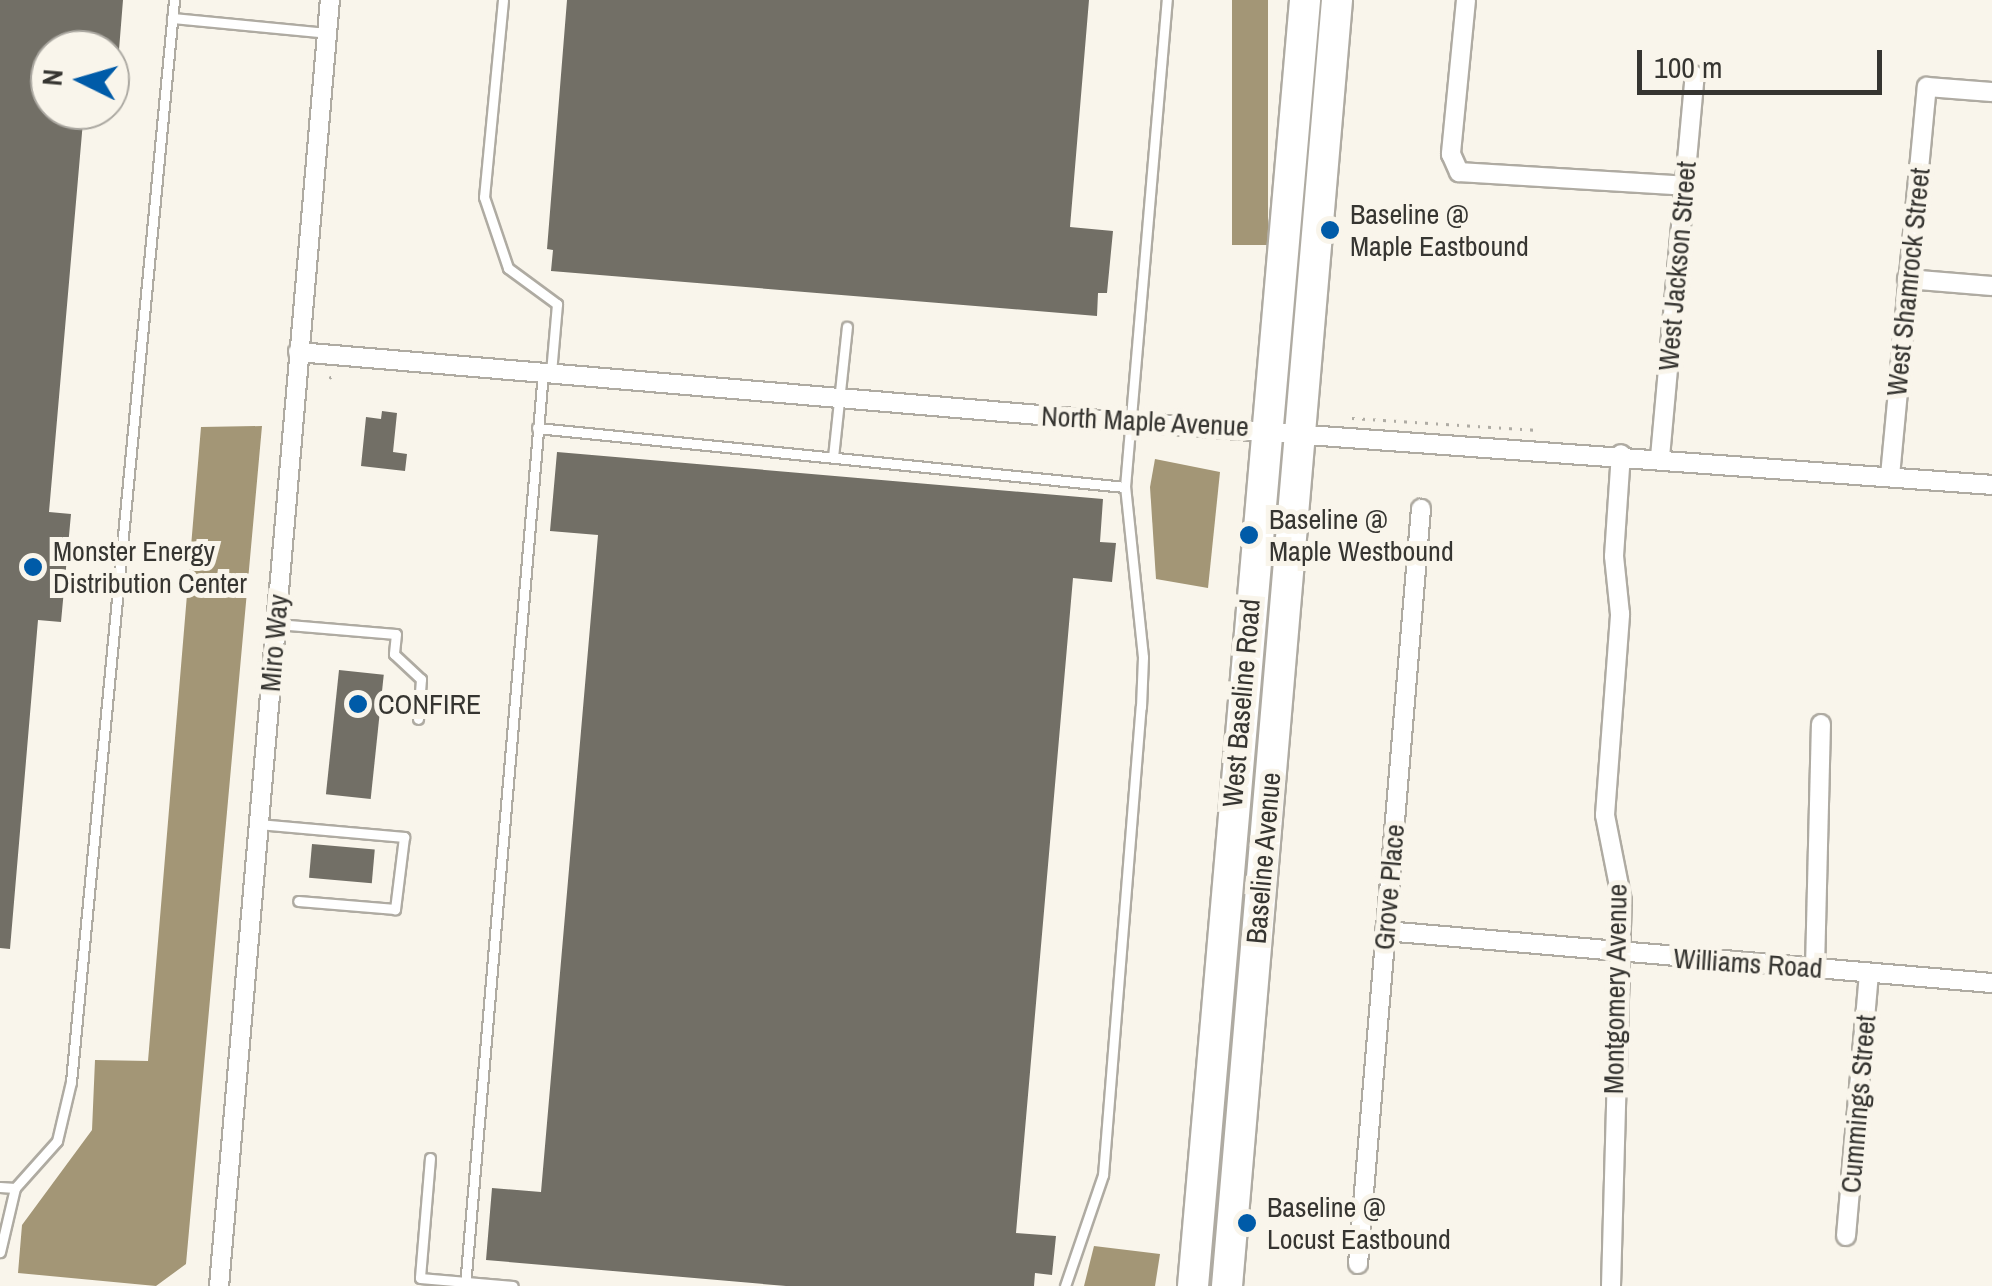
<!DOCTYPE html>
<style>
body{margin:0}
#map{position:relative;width:1992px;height:1286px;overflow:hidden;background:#f9f5eb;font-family:"Archivo Narrow",sans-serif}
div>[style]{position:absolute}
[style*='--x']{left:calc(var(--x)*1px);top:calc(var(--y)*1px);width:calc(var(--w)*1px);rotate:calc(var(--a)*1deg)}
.water>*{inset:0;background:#a39676;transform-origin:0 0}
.building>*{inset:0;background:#726f66;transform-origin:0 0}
.path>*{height:2.5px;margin-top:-1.25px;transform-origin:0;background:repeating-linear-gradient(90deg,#afaca4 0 2.5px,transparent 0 10.5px)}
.roads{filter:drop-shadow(2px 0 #afaba2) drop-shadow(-2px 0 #afaba2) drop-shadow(0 2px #afaba2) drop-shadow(0 -2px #afaba2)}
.lane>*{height:9px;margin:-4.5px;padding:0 4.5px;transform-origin:4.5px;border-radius:4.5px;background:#fff}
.street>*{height:18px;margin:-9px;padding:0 9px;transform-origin:9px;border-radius:9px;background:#fff}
.primary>*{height:30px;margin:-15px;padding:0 15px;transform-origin:15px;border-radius:15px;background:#fff}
.dots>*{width:28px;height:28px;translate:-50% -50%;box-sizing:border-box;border:5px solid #f9f5eb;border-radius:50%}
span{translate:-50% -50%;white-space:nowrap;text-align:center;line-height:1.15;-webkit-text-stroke:10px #f9f5eb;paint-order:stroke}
.poi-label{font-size:28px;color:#363531}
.left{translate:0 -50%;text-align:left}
.street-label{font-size:28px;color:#363531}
.north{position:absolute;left:30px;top:30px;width:100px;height:100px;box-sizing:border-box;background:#f9f5eb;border:2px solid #aba8a1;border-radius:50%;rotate:275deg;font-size:28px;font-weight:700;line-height:40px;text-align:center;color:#363531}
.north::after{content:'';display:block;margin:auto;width:35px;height:45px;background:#005ba8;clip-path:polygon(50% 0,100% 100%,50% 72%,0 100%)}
.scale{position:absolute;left:1637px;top:50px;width:245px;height:45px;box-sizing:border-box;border:5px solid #363531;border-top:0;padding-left:12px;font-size:30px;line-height:35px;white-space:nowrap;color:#363531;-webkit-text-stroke:8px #f9f5eb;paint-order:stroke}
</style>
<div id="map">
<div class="water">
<i style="left:1232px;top:0;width:36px;height:245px"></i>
<i style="clip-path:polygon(262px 426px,186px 1264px,156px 1286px,18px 1273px,22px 1225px,92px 1130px,95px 1060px,148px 1061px,201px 427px)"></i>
<i style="clip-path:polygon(1155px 459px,1220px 472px,1208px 588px,1156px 579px,1150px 487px)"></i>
<i style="clip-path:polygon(1094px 1246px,1160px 1254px,1155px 1286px,1084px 1286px)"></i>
</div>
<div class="building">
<i style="clip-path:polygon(0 0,123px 0,119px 50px,50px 50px,50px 110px,84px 110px,49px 512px,71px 514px,61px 622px,38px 620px,10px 949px,0 948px)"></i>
<i style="clip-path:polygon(567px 0,1089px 0,1070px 227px,1113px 231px,1107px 293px,1098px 293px,1097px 316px,551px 271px,553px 250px,547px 249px)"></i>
<i style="clip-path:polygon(382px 411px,397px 413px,393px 452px,407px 454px,405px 471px,361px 466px,366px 417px,381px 419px)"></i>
<i style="clip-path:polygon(557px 452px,1103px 499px,1100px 542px,1116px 543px,1112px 582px,1073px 578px,1016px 1233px,1056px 1236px,1052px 1275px,1035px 1273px,1034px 1286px,786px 1286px,486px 1260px,492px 1188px,541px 1192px,598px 535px,550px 531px)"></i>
<i style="left:339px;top:670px;width:45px;height:125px;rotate:6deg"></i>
<i style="left:312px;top:844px;width:63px;height:34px;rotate:5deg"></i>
</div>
<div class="path">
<i style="--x:329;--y:378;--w:10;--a:-29"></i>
<i style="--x:1352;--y:418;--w:187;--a:3.7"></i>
</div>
<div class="roads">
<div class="lane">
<i style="--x:503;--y:0;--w:198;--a:95.5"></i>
<i style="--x:484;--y:197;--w:75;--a:71.3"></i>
<i style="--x:508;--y:268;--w:61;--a:36.3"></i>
<i style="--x:557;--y:304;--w:69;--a:95"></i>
<i style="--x:172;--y:18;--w:156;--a:5.5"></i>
<i style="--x:537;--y:428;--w:591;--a:5.73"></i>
<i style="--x:833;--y:457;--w:131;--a:-83.9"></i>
<i style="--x:277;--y:624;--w:119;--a:4.8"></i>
<i style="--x:396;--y:634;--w:20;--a:96"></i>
<i style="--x:394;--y:654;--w:37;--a:43"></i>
<i style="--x:421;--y:679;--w:40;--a:94.3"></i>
<i style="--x:258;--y:824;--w:147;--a:5.1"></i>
<i style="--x:404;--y:837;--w:73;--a:97.1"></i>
<i style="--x:395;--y:909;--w:97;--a:-175.3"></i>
<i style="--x:430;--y:1158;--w:120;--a:94.8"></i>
<i style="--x:420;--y:1278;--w:93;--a:4.9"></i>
<i style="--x:0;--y:1187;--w:15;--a:4"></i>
<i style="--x:15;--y:1188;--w:66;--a:103.2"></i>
<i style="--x:15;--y:1188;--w:63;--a:-48.2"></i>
<i style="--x:57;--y:1141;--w:61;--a:-76.7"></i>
<i style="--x:71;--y:1082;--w:1087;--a:-84.56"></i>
<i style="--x:465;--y:1286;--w:917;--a:-85.12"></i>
<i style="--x:1065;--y:1286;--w:117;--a:-71.1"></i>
<i style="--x:1103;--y:1175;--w:470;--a:-85.4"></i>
<i style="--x:1141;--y:707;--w:50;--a:-87.7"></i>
<i style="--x:1143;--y:657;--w:171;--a:-96"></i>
<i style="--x:1125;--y:487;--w:489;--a:-85.1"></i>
</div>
<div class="street">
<i style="--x:1466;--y:0;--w:155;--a:95.6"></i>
<i style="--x:1451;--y:154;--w:20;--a:66"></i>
<i style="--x:1459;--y:172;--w:226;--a:3.5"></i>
<i style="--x:1907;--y:279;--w:85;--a:4.7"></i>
<i style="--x:298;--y:352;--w:779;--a:4.86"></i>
<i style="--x:1074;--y:418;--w:920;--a:4.17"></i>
<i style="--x:1660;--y:457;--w:383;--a:-84.8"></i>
<i style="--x:1890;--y:476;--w:391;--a:-84.6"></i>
<i style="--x:1927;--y:87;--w:65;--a:4.4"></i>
<i style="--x:1385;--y:931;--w:609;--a:4.9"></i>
<i style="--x:1815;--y:968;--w:244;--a:-88.6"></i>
<i style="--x:1846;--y:1236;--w:264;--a:-85"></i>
<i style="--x:1358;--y:1264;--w:758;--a:-85.23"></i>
<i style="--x:219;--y:1286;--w:1291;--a:-85.07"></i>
<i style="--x:1611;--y:1286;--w:385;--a:-88.4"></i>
<i style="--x:1622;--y:901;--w:88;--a:-101.2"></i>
<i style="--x:1605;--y:815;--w:202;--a:-85.7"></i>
<i style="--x:1620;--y:614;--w:58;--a:-95.9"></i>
<i style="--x:1614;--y:556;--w:102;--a:-86.1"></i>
</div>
<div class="primary">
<i style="--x:1193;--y:1286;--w:1291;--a:-85.02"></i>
<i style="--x:1227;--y:1286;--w:1291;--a:-85.11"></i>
</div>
</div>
<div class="dots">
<i style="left:1330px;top:230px;background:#005ba8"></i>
<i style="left:1249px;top:535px;background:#005ba8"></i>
<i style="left:33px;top:567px;background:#005ba8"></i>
<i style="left:358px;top:704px;background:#005ba8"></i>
<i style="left:1247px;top:1223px;background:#005ba8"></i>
</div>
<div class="poi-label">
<span class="left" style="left:1350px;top:230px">Baseline @<br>Maple Eastbound</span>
<span class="left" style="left:1269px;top:535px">Baseline @<br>Maple Westbound</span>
<span class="left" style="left:53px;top:567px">Monster Energy<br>Distribution Center</span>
<span class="left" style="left:378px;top:704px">CONFIRE</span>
<span class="left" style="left:1267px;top:1223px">Baseline @<br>Locust Eastbound</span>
</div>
<div class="street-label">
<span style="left:1677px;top:266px;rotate:-85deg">West Jackson Street</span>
<span style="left:1908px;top:282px;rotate:-84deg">West Shamrock Street</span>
<span style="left:1145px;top:421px;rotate:3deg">North Maple Avenue</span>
<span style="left:274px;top:643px;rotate:-85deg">Miro Way</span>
<span style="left:1241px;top:703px;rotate:-85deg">West Baseline Road</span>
<span style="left:1263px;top:858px;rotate:-85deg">Baseline Avenue</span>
<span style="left:1389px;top:887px;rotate:-85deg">Grove Place</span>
<span style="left:1748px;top:963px;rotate:4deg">Williams Road</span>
<span style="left:1615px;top:989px;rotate:-89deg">Montgomery Avenue</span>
<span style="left:1858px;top:1104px;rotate:-85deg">Cummings Street</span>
</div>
<div class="north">N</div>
<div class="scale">100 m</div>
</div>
